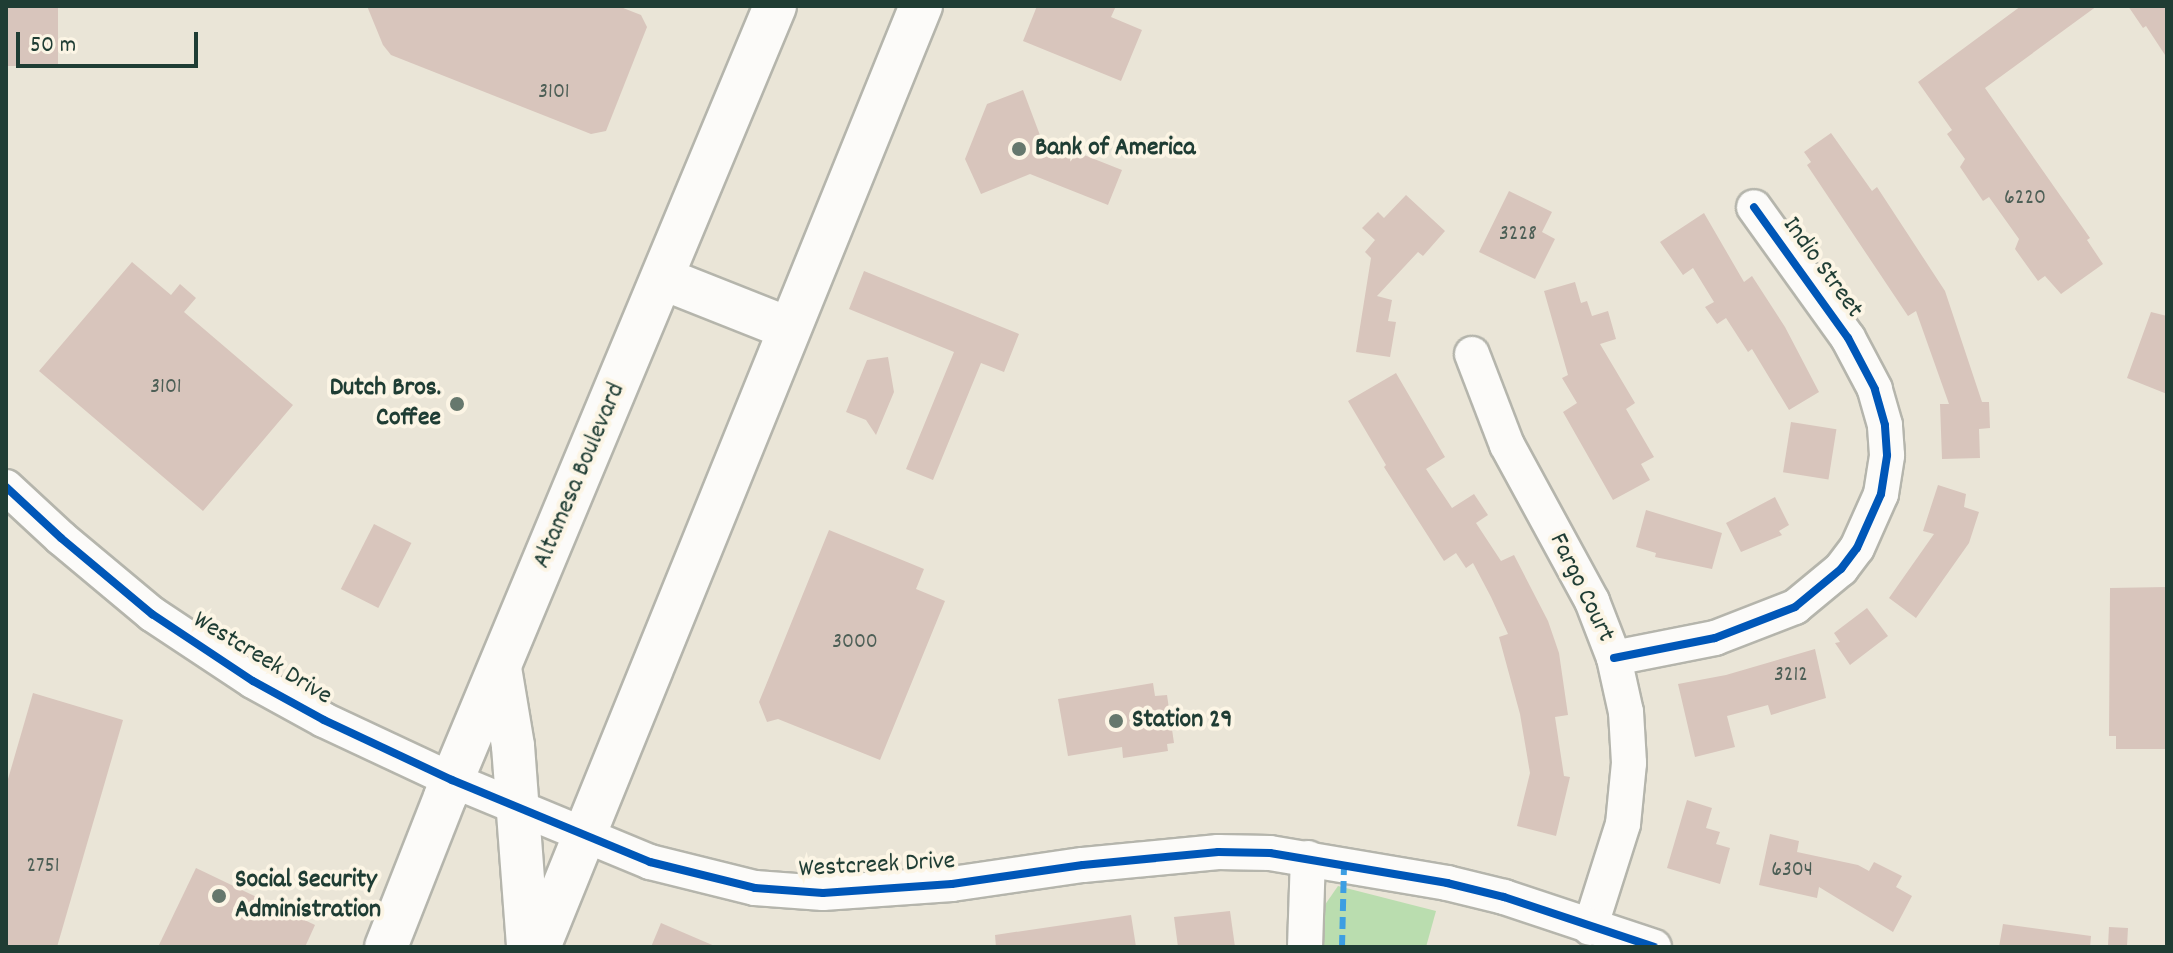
<!DOCTYPE html>
<style>
body{margin:0}
#map{position:relative;width:2173px;height:953px;overflow:hidden;background:#eae5d7;font-family:Dekko,sans-serif}
div>[style]{position:absolute}
[style*='--x']{left:calc(var(--x)*1px);top:calc(var(--y)*1px);width:calc(var(--w)*1px);rotate:calc(var(--a)*1deg)}
.green>*{inset:0;background:#baddaf}
.building>*{inset:0;background:#d8c5bc;transform-origin:0 0}
.roads{filter:drop-shadow(2px 0 #b5b5ac) drop-shadow(-2px 0 #b5b5ac) drop-shadow(0 2px #b5b5ac) drop-shadow(0 -2px #b5b5ac)}
.minor>*{height:34px;margin:-17px;padding:0 17px;transform-origin:17px;border-radius:17px;background:#fcfbf9}
.major>*{height:42px;margin:-21px;padding:0 21px;transform-origin:21px;border-radius:21px;background:#fcfbf9}
.quiet>*{height:6px;margin-top:-3px;transform-origin:0;background:repeating-linear-gradient(90deg,#3c9ee2 0 12px,transparent 0 18px)}
.cycleway>*{height:8px;margin:-4px;padding:0 4px;transform-origin:4px;border-radius:4px;background:#0057b8}
.dots>*{width:22px;height:22px;translate:-50% -50%;box-sizing:border-box;border:4px solid #fcf5e5;border-radius:50%}
span{translate:-50% -50%;white-space:nowrap;text-align:center;line-height:1.15;-webkit-text-stroke:8px #fcf5e5;paint-order:stroke}
.number-label{font-size:22px;color:#4d5f56}
.number-label span{-webkit-text-stroke-width:0}
.poi-label{font-size:26px;color:#1f3d34;font-weight:700}
.left{translate:0 -50%;text-align:left}
.right{translate:-100% -50%;text-align:right}
.street-label{font-size:26px;color:#1f3d34}
.frame{position:absolute;inset:0;border:8px solid #1f3d34;pointer-events:none}
.scale{position:absolute;left:16px;top:32px;width:182px;height:36px;box-sizing:border-box;border:4px solid #1f3d34;border-top:0;padding-left:10px;font-size:24px;line-height:28px;white-space:nowrap;color:#1f3d34;-webkit-text-stroke:6px #fcf5e5;paint-order:stroke}
</style>
<div id="map">
<div class="green">
<i style="clip-path:polygon(1338px 886px,1436px 911px,1426px 947px,1324px 947px,1322px 909px)"></i>
</div>
<div class="building">
<i style="left:6px;top:6px;width:52px;height:60px"></i>
<i style="clip-path:polygon(367px 6px,618px 6px,641px 15px,647px 27px,606px 131px,591px 134px,391px 55px,383px 45px)"></i>
<i style="clip-path:polygon(1037px 6px,1116px 6px,1111px 17px,1142px 30px,1121px 81px,1023px 41px)"></i>
<i style="clip-path:polygon(2021px 6px,2097px 6px,1985px 88px,2090px 238px,2087px 240px,2103px 264px,2061px 294px,2045px 276px,2038px 281px,2015px 249px,2019px 239px,1989px 197px,1983px 201px,1960px 167px,1965px 159px,1947px 134px,1952px 130px,1918px 82px)"></i>
<i style="clip-path:polygon(2128px 6px,2167px 6px,2167px 58px,2146px 26px,2143px 28px)"></i>
<i style="clip-path:polygon(1023px 90px,1041px 138px,1122px 170px,1108px 205px,1030px 174px,981px 194px,965px 159px,987px 104px)"></i>
<i style="clip-path:polygon(1831px 133px,1872px 191px,1877px 187px,1945px 291px,1982px 402px,1989px 402px,1990px 428px,1979px 429px,1980px 458px,1942px 459px,1940px 404px,1949px 404px,1916px 311px,1908px 316px,1807px 165px,1811px 162px,1804px 152px)"></i>
<i style="clip-path:polygon(1509px 191px,1552px 212px,1542px 232px,1555px 239px,1535px 279px,1479px 252px)"></i>
<i style="clip-path:polygon(1406px 195px,1445px 231px,1423px 256px,1418px 252px,1377px 296px,1392px 300px,1388px 321px,1396px 322px,1390px 357px,1356px 352px,1371px 258px,1365px 252px,1375px 240px,1362px 228px,1378px 212px,1384px 218px)"></i>
<i style="clip-path:polygon(1704px 213px,1744px 282px,1752px 276px,1785px 327px,1819px 392px,1789px 410px,1752px 349px,1748px 352px,1726px 318px,1717px 324px,1705px 307px,1714px 302px,1693px 268px,1683px 275px,1660px 242px)"></i>
<i style="clip-path:polygon(132px 262px,171px 295px,180px 284px,196px 298px,184px 312px,293px 405px,203px 511px,39px 371px)"></i>
<i style="clip-path:polygon(864px 271px,1019px 334px,1004px 372px,981px 363px,933px 480px,906px 469px,954px 352px,849px 309px)"></i>
<i style="clip-path:polygon(1575px 282px,1581px 303px,1587px 301px,1592px 316px,1608px 311px,1616px 339px,1600px 344px,1635px 403px,1626px 409px,1654px 457px,1641px 464px,1650px 480px,1613px 500px,1563px 412px,1577px 403px,1562px 378px,1568px 375px,1544px 291px)"></i>
<i style="clip-path:polygon(2151px 312px,2167px 316px,2167px 394px,2127px 378px)"></i>
<i style="clip-path:polygon(888px 357px,894px 392px,876px 435px,866px 420px,846px 412px,867px 360px)"></i>
<i style="clip-path:polygon(1396px 373px,1445px 457px,1426px 469px,1452px 508px,1474px 494px,1488px 515px,1476px 523px,1501px 561px,1514px 555px,1548px 621px,1559px 653px,1568px 715px,1555px 717px,1564px 776px,1570px 777px,1556px 836px,1517px 826px,1530px 773px,1520px 714px,1499px 637px,1508px 634px,1491px 597px,1473px 563px,1466px 568px,1456px 553px,1444px 561px,1384px 467px,1386px 465px,1348px 401px)"></i>
<i style="left:1791px;top:422px;width:46px;height:51px;rotate:9deg"></i>
<i style="clip-path:polygon(1938px 485px,1966px 494px,1964px 507px,1979px 512px,1969px 543px,1916px 618px,1889px 598px,1934px 534px,1923px 531px)"></i>
<i style="clip-path:polygon(1775px 497px,1789px 525px,1779px 531px,1782px 535px,1741px 552px,1726px 523px)"></i>
<i style="clip-path:polygon(1646px 510px,1722px 533px,1712px 569px,1655px 557px,1656px 553px,1636px 547px)"></i>
<i style="left:374px;top:524px;width:42px;height:73px;rotate:27deg"></i>
<i style="clip-path:polygon(829px 530px,924px 569px,916px 589px,945px 601px,880px 760px,778px 719px,767px 722px,759px 702px)"></i>
<i style="clip-path:polygon(2167px 587px,2167px 749px,2116px 749px,2116px 736px,2109px 736px,2110px 588px)"></i>
<i style="clip-path:polygon(1867px 608px,1888px 636px,1850px 665px,1835px 643px,1840px 642px,1834px 633px)"></i>
<i style="clip-path:polygon(1815px 649px,1826px 698px,1771px 715px,1768px 705px,1727px 716px,1735px 747px,1695px 757px,1678px 684px,1726px 675px)"></i>
<i style="clip-path:polygon(1153px 683px,1155px 696px,1167px 695px,1174px 743px,1167px 744px,1168px 751px,1123px 758px,1122px 747px,1068px 756px,1058px 699px)"></i>
<i style="clip-path:polygon(33px 693px,123px 720px,57px 947px,6px 947px,6px 786px)"></i>
<i style="clip-path:polygon(1687px 800px,1712px 808px,1706px 828px,1720px 832px,1716px 844px,1730px 848px,1720px 884px,1667px 868px)"></i>
<i style="clip-path:polygon(1770px 834px,1799px 841px,1797px 852px,1858px 865px,1869px 871px,1874px 862px,1902px 876px,1896px 887px,1912px 896px,1893px 932px,1819px 887px,1817px 898px,1759px 885px)"></i>
<i style="clip-path:polygon(196px 868px,315px 925px,305px 947px,158px 947px)"></i>
<i style="clip-path:polygon(1230px 911px,1235px 947px,1178px 947px,1174px 917px)"></i>
<i style="clip-path:polygon(1131px 915px,1136px 947px,996px 947px,995px 935px)"></i>
<i style="clip-path:polygon(661px 923px,717px 947px,651px 947px)"></i>
<i style="clip-path:polygon(2003px 924px,2091px 936px,2090px 947px,1999px 947px)"></i>
<i style="left:2109px;top:927px;width:19px;height:20px;rotate:3deg"></i>
</div>
<div class="roads">
<div class="minor">
<i style="--x:1472;--y:354;--w:97;--a:69"></i>
<i style="--x:1507;--y:445;--w:178;--a:61.4"></i>
<i style="--x:1592;--y:601;--w:61;--a:68.9"></i>
<i style="--x:1614;--y:658;--w:55;--a:77.5"></i>
<i style="--x:1626;--y:712;--w:51;--a:86.6"></i>
<i style="--x:1629;--y:763;--w:61;--a:95.6"></i>
<i style="--x:1623;--y:824;--w:109;--a:107.6"></i>
<i style="--x:6;--y:487;--w:75;--a:42.8"></i>
<i style="--x:61;--y:538;--w:119;--a:39.9"></i>
<i style="--x:152;--y:614;--w:121;--a:33.6"></i>
<i style="--x:253;--y:681;--w:81;--a:28.8"></i>
<i style="--x:324;--y:720;--w:141;--a:25.1"></i>
<i style="--x:452;--y:780;--w:214;--a:22.5"></i>
<i style="--x:650;--y:862;--w:108;--a:13.9"></i>
<i style="--x:755;--y:888;--w:68;--a:4.2"></i>
<i style="--x:823;--y:893;--w:129;--a:-4"></i>
<i style="--x:952;--y:884;--w:132;--a:-8.3"></i>
<i style="--x:1083;--y:865;--w:136;--a:-5.5"></i>
<i style="--x:1218;--y:852;--w:52;--a:1.1"></i>
<i style="--x:1270;--y:853;--w:180;--a:9.6"></i>
<i style="--x:1447;--y:883;--w:59;--a:13.8"></i>
<i style="--x:1504;--y:897;--w:158;--a:18.4"></i>
<i style="--x:1614;--y:658;--w:103;--a:-11.2"></i>
<i style="--x:1715;--y:638;--w:86;--a:-21.2"></i>
<i style="--x:1795;--y:607;--w:60;--a:-39.6"></i>
<i style="--x:1841;--y:569;--w:26;--a:-53"></i>
<i style="--x:1857;--y:548;--w:59;--a:-66"></i>
<i style="--x:1881;--y:494;--w:39;--a:-81"></i>
<i style="--x:1887;--y:455;--w:30;--a:-94"></i>
<i style="--x:1885;--y:425;--w:37;--a:-106"></i>
<i style="--x:1875;--y:389;--w:58;--a:-117.9"></i>
<i style="--x:1848;--y:338;--w:161;--a:-125.7"></i>
<i style="--x:1305;--y:947;--w:89;--a:-88.1"></i>
</div>
<div class="major">
<i style="--x:664;--y:279;--w:133;--a:21.6"></i>
<i style="--x:500;--y:668;--w:79;--a:80.5"></i>
<i style="--x:513;--y:746;--w:202;--a:85.7"></i>
<i style="--x:386;--y:947;--w:161;--a:-68.5"></i>
<i style="--x:445;--y:797;--w:857;--a:-67.35"></i>
<i style="--x:539;--y:947;--w:1016;--a:-67.91"></i>
</div>
</div>
<div class="quiet">
<i style="--x:1342;--y:947;--w:83;--a:-88.6"></i>
</div>
<div class="cycleway">
<i style="--x:6;--y:487;--w:75;--a:42.8"></i>
<i style="--x:61;--y:538;--w:119;--a:39.9"></i>
<i style="--x:152;--y:614;--w:121;--a:33.6"></i>
<i style="--x:253;--y:681;--w:81;--a:28.8"></i>
<i style="--x:324;--y:720;--w:141;--a:25.1"></i>
<i style="--x:452;--y:780;--w:214;--a:22.5"></i>
<i style="--x:650;--y:862;--w:108;--a:13.9"></i>
<i style="--x:755;--y:888;--w:68;--a:4.2"></i>
<i style="--x:823;--y:893;--w:129;--a:-4"></i>
<i style="--x:952;--y:884;--w:132;--a:-8.3"></i>
<i style="--x:1083;--y:865;--w:136;--a:-5.5"></i>
<i style="--x:1218;--y:852;--w:52;--a:1.1"></i>
<i style="--x:1270;--y:853;--w:180;--a:9.6"></i>
<i style="--x:1447;--y:883;--w:59;--a:13.8"></i>
<i style="--x:1504;--y:897;--w:158;--a:18.4"></i>
<i style="--x:1614;--y:658;--w:103;--a:-11.2"></i>
<i style="--x:1715;--y:638;--w:86;--a:-21.2"></i>
<i style="--x:1795;--y:607;--w:60;--a:-39.6"></i>
<i style="--x:1841;--y:569;--w:26;--a:-53"></i>
<i style="--x:1857;--y:548;--w:59;--a:-66"></i>
<i style="--x:1881;--y:494;--w:39;--a:-81"></i>
<i style="--x:1887;--y:455;--w:30;--a:-94"></i>
<i style="--x:1885;--y:425;--w:37;--a:-106"></i>
<i style="--x:1875;--y:389;--w:58;--a:-117.9"></i>
<i style="--x:1848;--y:338;--w:161;--a:-125.7"></i>
</div>
<div class="dots">
<i style="left:1019px;top:149px;background:#66786d"></i>
<i style="left:457px;top:404px;background:#66786d"></i>
<i style="left:1116px;top:721px;background:#66786d"></i>
<i style="left:219px;top:896px;background:#66786d"></i>
</div>
<div class="number-label">
<span style="left:554px;top:93px">3101</span>
<span style="left:2025px;top:199px">6220</span>
<span style="left:1518px;top:235px">3228</span>
<span style="left:166px;top:388px">3101</span>
<span style="left:855px;top:643px">3000</span>
<span style="left:1791px;top:676px">3212</span>
<span style="left:43px;top:867px">2751</span>
<span style="left:1792px;top:871px">6304</span>
</div>
<div class="poi-label">
<span class="left" style="left:1035px;top:149px">Bank of America</span>
<span class="right" style="left:441px;top:404px">Dutch Bros.<br>Coffee</span>
<span class="left" style="left:1132px;top:721px">Station 29</span>
<span class="left" style="left:235px;top:896px">Social Security<br>Administration</span>
</div>
<div class="street-label">
<span style="left:1822px;top:268px;rotate:54deg">Indio Street</span>
<span style="left:580px;top:476px;rotate:-67deg">Altamesa Boulevard</span>
<span style="left:1581px;top:588px;rotate:64deg">Fargo Court</span>
<span style="left:262px;top:659px;rotate:31deg">Westcreek Drive</span>
<span style="left:877px;top:866px;rotate:-3deg">Westcreek Drive</span>
</div>
<div class="frame"></div>
<div class="scale">50 m</div>
</div>
